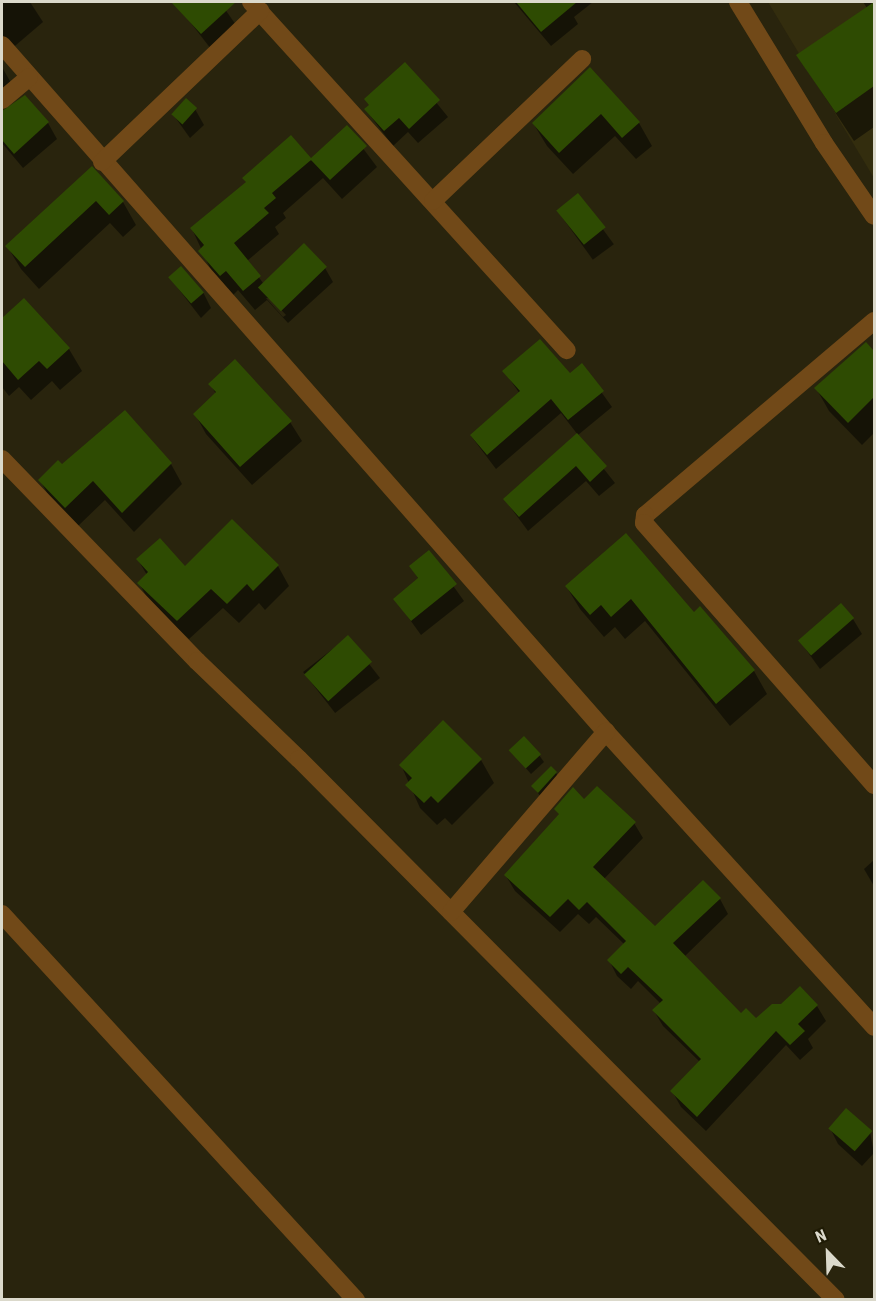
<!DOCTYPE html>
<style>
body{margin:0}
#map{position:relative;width:876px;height:1301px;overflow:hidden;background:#29240d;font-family:"Roboto Condensed",sans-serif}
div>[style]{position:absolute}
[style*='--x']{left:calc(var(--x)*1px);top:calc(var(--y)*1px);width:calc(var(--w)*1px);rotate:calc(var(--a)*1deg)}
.built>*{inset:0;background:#332d0e}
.shadow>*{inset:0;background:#0007;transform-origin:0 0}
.building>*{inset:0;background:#2e4b02;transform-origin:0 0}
.street>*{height:18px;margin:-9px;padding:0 9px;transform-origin:9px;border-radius:9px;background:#714918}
span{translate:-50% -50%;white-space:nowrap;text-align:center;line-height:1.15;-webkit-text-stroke:4.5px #1f1b05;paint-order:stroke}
.frame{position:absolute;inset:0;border:3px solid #dbd9cb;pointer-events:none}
.north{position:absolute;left:798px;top:1223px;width:60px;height:60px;-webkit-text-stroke:4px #1f1b05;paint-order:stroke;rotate:337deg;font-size:16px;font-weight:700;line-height:24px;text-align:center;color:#dbd9cb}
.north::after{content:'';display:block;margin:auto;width:21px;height:27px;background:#dbd9cb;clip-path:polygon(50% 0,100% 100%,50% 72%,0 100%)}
</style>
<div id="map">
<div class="built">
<i style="clip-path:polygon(768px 2px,874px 2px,874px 178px)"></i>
</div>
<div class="shadow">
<i style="clip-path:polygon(2px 2px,30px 2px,43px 22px,2px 57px)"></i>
<i style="clip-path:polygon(188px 2px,220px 2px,236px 25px,211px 49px,180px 9px)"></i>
<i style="clip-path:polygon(514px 2px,593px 2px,574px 17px,578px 24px,551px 46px)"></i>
<i style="clip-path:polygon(863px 2px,874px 2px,874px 127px,854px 141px,798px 56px,867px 8px)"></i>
<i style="clip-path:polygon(405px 64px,448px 117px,418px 143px,408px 132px,393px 146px,366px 110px)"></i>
<i style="clip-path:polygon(2px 67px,19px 97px,6px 108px,48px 123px,57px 139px,23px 168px,2px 143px,2px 114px,6px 111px,2px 106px)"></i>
<i style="clip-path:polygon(590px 69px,639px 123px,652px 146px,636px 159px,615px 136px,573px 174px,547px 146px,533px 123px)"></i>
<i style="clip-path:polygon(195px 109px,204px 125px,190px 138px,172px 113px)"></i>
<i style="clip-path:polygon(evenodd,347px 127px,377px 167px,342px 199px,323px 178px,283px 213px,286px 218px,275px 227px,279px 234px,247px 261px,263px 283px,325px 268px,333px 282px,288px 323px,267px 300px,255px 310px,238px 290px,233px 295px,211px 270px,192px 229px,247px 183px,291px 137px,311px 161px,347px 127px,266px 298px,270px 298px,286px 315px,283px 317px,266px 298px)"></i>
<i style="clip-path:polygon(92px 169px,123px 202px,136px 225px,123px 237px,110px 223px,39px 289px,21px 269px,7px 246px)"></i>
<i style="left:578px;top:195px;width:61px;height:26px;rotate:54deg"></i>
<i style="clip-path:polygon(170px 278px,203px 292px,211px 308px,201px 318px)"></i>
<i style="clip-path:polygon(24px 300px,69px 349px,82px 371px,60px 390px,52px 381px,31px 400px,19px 387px,9px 396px,2px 387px,2px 320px)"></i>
<i style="clip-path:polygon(866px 344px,874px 353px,874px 433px,862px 445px,829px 411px,816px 388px)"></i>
<i style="clip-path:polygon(582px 365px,612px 407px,578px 435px,561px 413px,496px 469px,471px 436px,520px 394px,504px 371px,570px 375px)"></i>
<i style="clip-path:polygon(210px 384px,290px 422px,302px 441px,252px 485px,206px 434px,195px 414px,216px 394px)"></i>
<i style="clip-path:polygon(577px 435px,615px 483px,599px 496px,586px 481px,528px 531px,505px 500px)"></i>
<i style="clip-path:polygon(171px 464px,182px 484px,134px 532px,105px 500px,77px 527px,51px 500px,40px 480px,62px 466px)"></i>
<i style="clip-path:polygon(626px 535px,694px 614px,700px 608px,754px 671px,767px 694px,730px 726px,645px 621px,625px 639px,615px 627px,604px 637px,580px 609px,566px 586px)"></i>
<i style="clip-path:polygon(429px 552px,464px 601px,421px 635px,395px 599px,419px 580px,411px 567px)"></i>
<i style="clip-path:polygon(138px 560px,185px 568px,278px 566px,289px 586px,265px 610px,259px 603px,239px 623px,223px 608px,189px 639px,150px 603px,139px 583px,147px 575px)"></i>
<i style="clip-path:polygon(853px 619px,862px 634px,820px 669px,799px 640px)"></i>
<i style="left:348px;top:637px;width:52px;height:57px;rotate:52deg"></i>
<i style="clip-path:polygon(511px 751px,539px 755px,544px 762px,531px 774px)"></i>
<i style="clip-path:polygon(481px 760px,494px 783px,452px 825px,445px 818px,437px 825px,420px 808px,401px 765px)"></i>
<i style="clip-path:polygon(556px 773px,560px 780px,543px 800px,533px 786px)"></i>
<i style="clip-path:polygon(584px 801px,634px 823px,643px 838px,604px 879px,655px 928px,720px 899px,728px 914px,684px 957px,741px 1015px,756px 1020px,817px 1006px,826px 1021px,808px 1039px,813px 1048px,800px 1060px,786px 1045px,706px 1131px,681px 1107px,672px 1091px,700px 1062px,663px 1026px,654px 1011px,661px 1004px,638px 981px,631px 989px,617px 976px,609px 960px,624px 944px,596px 917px,589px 924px,578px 914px,560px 932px,515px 891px,506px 876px)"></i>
<i style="clip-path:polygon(874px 860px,874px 886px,864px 869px)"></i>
<i style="clip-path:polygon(830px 1128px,870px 1132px,874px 1153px,862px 1166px,838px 1144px)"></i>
</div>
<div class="building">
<i style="clip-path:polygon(171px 2px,236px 2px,201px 34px)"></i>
<i style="clip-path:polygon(516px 2px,577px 2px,541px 32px)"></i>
<i style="clip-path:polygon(874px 2px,874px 86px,836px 113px,796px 55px)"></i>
<i style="clip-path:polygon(405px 62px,440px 100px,409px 129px,399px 118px,384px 131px,364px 109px,369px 105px,364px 99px)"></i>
<i style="clip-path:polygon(590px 67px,640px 122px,622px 138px,601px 114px,559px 153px,532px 123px)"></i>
<i style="clip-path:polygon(25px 95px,49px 122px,14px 154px,2px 140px,2px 111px)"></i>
<i style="left:186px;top:98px;width:15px;height:22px;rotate:42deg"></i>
<i style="clip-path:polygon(347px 125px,367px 146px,330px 180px,311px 160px,272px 193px,276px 198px,264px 208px,269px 213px,234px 243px,261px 276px,243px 291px,226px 271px,220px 276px,198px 251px,204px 245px,190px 228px,246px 182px,242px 178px,291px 135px,311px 158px)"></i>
<i style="clip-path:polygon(92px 166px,124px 201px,109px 215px,96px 201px,25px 267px,5px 246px)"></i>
<i style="left:578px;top:193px;width:44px;height:28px;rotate:51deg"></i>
<i style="left:304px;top:243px;width:33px;height:64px;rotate:46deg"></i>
<i style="left:181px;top:266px;width:35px;height:17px;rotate:49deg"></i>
<i style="clip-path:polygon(24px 298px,70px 348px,47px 369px,39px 361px,18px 380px,2px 361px,2px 318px)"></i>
<i style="clip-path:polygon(540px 339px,570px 373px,582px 363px,604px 391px,568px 420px,551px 399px,487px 455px,470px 435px,520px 391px,502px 371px)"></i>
<i style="clip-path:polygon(866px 342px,874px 351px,874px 397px,848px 423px,814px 388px)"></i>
<i style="clip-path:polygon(235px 359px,292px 421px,240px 467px,193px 414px,216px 392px,208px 384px)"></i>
<i style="clip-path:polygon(125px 410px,172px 463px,122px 513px,93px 481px,65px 508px,38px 480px,58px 460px,62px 464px)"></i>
<i style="clip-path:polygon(577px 433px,607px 466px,590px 482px,576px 466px,519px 517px,503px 499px)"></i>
<i style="clip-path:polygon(232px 519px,279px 565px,253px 591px,247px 584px,227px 604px,211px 589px,177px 621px,137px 583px,148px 572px,136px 559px,160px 538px,185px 566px)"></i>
<i style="clip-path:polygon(626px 533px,694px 612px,700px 606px,755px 670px,716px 704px,631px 599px,611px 617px,601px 605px,590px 615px,565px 586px)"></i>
<i style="clip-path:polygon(429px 550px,457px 584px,411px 621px,393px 599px,418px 578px,409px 566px)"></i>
<i style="left:841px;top:603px;width:20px;height:57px;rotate:49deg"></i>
<i style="left:348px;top:635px;width:36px;height:59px;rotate:48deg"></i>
<i style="clip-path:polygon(443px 720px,482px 759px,438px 803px,431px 796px,424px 803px,405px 785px,412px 778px,399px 765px)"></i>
<i style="left:524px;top:736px;width:25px;height:21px;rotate:47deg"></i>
<i style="clip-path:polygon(551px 766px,557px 772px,538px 793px,531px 786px)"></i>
<i style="clip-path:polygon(597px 786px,636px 822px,593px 867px,655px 926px,703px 880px,721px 898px,673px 943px,741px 1013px,746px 1008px,756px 1018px,772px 1004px,781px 1004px,800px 986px,818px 1005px,798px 1024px,805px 1031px,790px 1045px,776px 1031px,697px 1117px,670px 1091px,701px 1059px,652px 1010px,663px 1000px,628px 967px,621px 974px,607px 960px,626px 941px,587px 902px,579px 910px,568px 899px,550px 917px,504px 875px,559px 814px,554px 809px,573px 787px,584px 799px)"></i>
<i style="left:846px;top:1108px;width:35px;height:27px;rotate:41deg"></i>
</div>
<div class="street">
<i style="--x:251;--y:2;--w:470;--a:47.8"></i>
<i style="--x:738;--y:2;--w:165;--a:58.6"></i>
<i style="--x:824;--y:143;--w:88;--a:55.6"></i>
<i style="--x:2;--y:45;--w:915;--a:48.68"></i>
<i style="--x:606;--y:732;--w:399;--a:47.7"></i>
<i style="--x:2;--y:100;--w:35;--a:-40"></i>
<i style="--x:102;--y:162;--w:219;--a:-43.7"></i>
<i style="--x:433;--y:201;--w:206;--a:-43.6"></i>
<i style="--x:874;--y:321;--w:300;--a:139.7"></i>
<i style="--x:645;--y:515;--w:8;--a:97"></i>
<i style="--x:644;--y:523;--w:349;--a:48.7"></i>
<i style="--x:2;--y:459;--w:281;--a:46"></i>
<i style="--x:197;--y:661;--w:141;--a:43.9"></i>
<i style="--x:299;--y:759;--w:762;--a:45.21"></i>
<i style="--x:451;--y:912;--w:238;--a:-49.3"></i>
<i style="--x:2;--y:914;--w:524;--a:47.48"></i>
</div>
<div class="frame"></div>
<div class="north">N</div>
</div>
